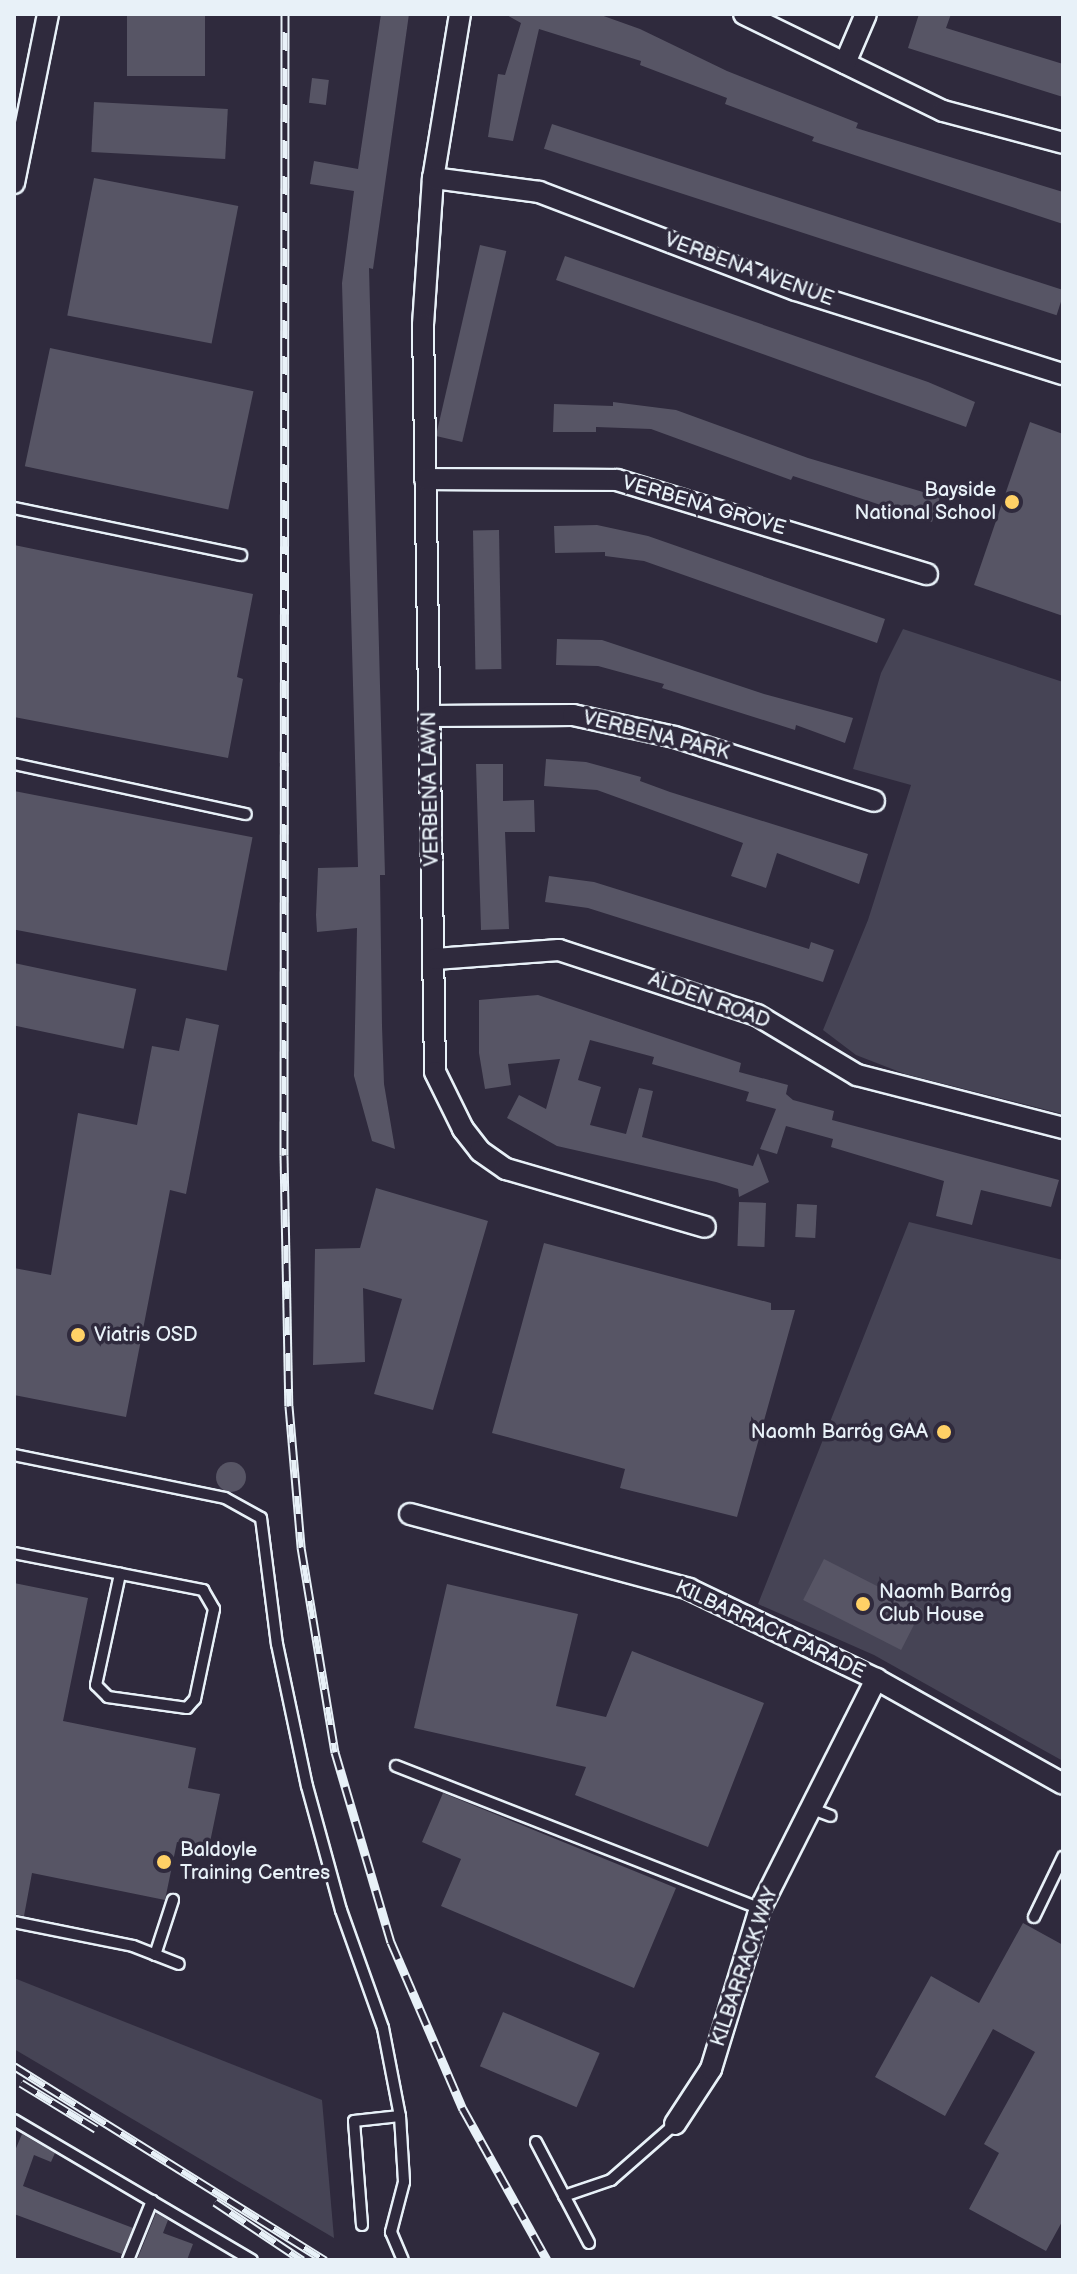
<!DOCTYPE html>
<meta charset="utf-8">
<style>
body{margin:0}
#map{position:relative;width:1077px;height:2274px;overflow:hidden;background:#2f2a3d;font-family:"Balsamiq Sans",sans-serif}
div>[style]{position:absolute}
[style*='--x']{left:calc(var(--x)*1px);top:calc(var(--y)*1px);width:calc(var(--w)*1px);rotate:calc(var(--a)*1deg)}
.green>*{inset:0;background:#464455}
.building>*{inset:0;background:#575565;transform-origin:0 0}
.round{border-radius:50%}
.roads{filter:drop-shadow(2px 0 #e8f1f8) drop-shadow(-2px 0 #e8f1f8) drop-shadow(0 2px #e8f1f8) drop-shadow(0 -2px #e8f1f8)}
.lane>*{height:10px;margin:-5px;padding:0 5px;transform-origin:5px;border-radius:5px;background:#2f2a3d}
.street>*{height:20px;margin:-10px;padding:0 10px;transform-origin:10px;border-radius:10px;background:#2f2a3d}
.rail>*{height:9px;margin-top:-4.5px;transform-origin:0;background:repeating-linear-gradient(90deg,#2f2a3d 0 18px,#e8f1f8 0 36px);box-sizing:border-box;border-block:2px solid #e8f1f8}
.dots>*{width:22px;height:22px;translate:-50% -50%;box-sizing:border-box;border:4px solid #2f2a3d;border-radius:50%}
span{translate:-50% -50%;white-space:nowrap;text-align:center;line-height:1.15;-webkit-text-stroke:7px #2f2a3d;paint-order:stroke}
.street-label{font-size:20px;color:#e8f1f8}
.poi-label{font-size:20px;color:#e8f1f8}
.right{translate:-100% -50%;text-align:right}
.left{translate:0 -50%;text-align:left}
.frame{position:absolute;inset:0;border:16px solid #e8f1f8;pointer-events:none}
</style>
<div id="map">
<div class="green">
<i style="clip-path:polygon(903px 629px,1063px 682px,1063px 1114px,905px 1074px,856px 1055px,823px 1030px,868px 920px,911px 785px,853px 769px,881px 673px)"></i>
<i style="clip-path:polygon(909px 1222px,1063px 1260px,1063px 1761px,874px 1655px,758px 1604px)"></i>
<i style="clip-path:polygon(14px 1978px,322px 2100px,334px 2238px,14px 2049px)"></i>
</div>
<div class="building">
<i style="left:127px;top:14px;width:78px;height:62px"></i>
<i style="clip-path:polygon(381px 14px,409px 14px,373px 269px,369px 268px,385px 875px,380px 875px,382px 1026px,384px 1084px,395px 1149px,372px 1141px,354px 1076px,357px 928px,317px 932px,316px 915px,318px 868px,358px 867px,342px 283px,354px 191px,310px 184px,314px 161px,358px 169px)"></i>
<i style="clip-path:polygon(505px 14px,598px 14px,640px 29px,727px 71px,858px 123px,856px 128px,1063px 192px,1063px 224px,812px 141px,814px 137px,725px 104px,727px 98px,640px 65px,641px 61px,539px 29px,513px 141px,488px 137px,498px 74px,505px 75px,521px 23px)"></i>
<i style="clip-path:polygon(919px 14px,951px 14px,946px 28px,1063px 64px,1063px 97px,908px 48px)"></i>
<i style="left:312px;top:78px;width:17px;height:25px;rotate:7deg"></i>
<i style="left:94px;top:102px;width:134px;height:50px;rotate:3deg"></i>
<i style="left:552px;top:124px;width:539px;height:26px;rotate:18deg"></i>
<i style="left:94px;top:178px;width:147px;height:140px;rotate:11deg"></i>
<i style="left:480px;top:245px;width:27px;height:196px;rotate:13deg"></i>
<i style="clip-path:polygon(565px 256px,928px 382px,975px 402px,966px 427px,556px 280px)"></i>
<i style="left:50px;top:348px;width:208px;height:121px;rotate:12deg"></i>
<i style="clip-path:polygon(613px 402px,676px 410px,808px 458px,940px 497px,932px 522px,793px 476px,791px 480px,651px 429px,596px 427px,596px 432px,553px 432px,554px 404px,613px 406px)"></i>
<i style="clip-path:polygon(1030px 422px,1063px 434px,1063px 616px,974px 585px)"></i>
<i style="clip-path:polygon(597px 525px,648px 536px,885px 619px,877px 643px,644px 561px,605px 556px,605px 552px,555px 553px,554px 526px)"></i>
<i style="left:499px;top:530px;width:139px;height:26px;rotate:89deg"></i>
<i style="clip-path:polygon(14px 545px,253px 594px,237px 677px,243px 679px,228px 758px,14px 717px)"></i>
<i style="clip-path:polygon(557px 639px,602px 640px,764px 694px,853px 718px,845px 743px,796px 725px,795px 730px,662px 688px,664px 684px,598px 666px,556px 665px)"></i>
<i style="clip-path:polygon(546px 759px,586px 762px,641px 777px,640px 781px,670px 792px,868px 854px,859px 884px,777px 853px,766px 888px,731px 876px,743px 843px,597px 790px,544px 786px)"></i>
<i style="clip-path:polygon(476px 764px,503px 764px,503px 801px,534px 800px,535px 832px,505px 832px,509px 929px,481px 930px)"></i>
<i style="left:14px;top:791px;width:243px;height:136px;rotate:11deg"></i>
<i style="clip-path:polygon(549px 876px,594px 882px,809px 949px,811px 942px,834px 950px,823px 982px,588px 908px,545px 902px)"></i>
<i style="left:14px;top:963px;width:125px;height:61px;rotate:12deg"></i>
<i style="clip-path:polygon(538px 995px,741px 1063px,739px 1072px,788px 1085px,786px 1094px,793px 1100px,834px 1111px,832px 1120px,1059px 1180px,1051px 1207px,981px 1190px,972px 1225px,936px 1216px,944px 1181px,831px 1147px,833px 1139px,786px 1126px,777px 1154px,760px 1149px,776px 1109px,746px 1101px,749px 1092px,652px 1064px,654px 1057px,590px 1040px,578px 1080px,601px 1087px,590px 1125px,626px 1134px,639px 1088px,653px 1091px,642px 1137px,753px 1166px,758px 1153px,769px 1182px,739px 1197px,738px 1189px,716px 1182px,557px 1146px,507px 1118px,519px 1095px,546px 1109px,560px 1059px,508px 1064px,511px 1085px,485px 1089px,479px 1053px,479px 1000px)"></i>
<i style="clip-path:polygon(186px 1018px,219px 1025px,186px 1194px,170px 1190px,126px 1417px,14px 1395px,14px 1268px,51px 1275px,78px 1113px,137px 1125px,152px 1046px,179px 1051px)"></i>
<i style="clip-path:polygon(376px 1188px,488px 1221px,433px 1410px,374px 1394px,402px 1299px,363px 1288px,365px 1362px,313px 1365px,315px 1249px,360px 1248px)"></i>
<i style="left:739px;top:1202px;width:27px;height:44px;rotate:2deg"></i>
<i style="left:797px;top:1204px;width:20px;height:33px;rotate:3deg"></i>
<i style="clip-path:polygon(544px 1243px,771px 1303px,771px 1310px,795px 1310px,737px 1517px,620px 1488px,625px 1469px,492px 1433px)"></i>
<i class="round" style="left:216px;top:1462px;width:30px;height:30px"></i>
<i style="left:824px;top:1559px;width:110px;height:46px;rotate:27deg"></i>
<i style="clip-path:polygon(14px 1583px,88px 1598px,63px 1721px,196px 1748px,188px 1788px,220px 1794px,209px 1847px,177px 1842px,165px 1900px,32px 1873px,24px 1916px,14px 1914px)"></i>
<i style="clip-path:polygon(447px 1584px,578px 1614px,556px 1706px,606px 1717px,632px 1651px,764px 1703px,708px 1847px,575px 1795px,586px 1767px,414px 1728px)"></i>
<i style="clip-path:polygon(443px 1793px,676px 1888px,634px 1988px,441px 1906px,461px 1859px,422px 1842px)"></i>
<i style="clip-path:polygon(1023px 1923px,1063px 1945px,1063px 2220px,1046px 2251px,969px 2209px,999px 2153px,984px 2144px,1035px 2052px,993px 2029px,945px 2116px,875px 2077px,931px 1976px,979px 2003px)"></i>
<i style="left:503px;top:2012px;width:105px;height:59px;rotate:23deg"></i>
<i style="clip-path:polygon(22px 2134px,55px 2153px,51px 2162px,34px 2155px,23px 2186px,133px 2228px,122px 2254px,14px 2214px,14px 2153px)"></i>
<i style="clip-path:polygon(156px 2213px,168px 2220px,163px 2233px,193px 2244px,187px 2260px,137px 2260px)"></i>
</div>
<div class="roads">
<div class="lane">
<i style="--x:14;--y:508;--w:232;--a:11.7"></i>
<i style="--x:14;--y:764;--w:237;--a:12.2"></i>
<i style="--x:14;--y:1455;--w:215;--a:11.5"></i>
<i style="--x:225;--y:1498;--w:41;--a:29.1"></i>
<i style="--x:261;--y:1518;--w:127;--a:82.8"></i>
<i style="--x:277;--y:1644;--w:145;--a:78.1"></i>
<i style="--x:307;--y:1786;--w:129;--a:74.7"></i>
<i style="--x:341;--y:1910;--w:125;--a:70.4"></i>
<i style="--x:383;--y:2028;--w:90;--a:79.1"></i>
<i style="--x:400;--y:2116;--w:66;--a:86.5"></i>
<i style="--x:404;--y:2182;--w:52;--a:104.6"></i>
<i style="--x:391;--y:2232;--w:30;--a:67"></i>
<i style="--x:14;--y:1553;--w:193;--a:11.1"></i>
<i style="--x:203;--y:1590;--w:22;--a:60"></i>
<i style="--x:214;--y:1609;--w:92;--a:101.9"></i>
<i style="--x:195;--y:1699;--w:12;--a:132"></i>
<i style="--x:187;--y:1708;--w:80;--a:-172.1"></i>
<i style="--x:108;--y:1697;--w:17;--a:-135"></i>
<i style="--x:96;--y:1685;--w:114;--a:-77.8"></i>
<i style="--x:396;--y:1766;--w:391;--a:21.4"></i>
<i style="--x:810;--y:1808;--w:22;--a:21"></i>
<i style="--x:1034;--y:1917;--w:67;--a:-64.2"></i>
<i style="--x:14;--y:1922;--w:121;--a:11.4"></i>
<i style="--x:133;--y:1946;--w:49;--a:21.4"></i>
<i style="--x:155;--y:1955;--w:58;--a:-71.9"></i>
<i style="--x:14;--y:2120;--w:276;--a:30.5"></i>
<i style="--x:536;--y:2142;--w:114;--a:62.3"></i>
<i style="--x:564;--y:2196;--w:50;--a:-18.8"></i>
<i style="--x:611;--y:2180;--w:85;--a:-41.2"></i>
<i style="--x:362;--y:2225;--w:104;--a:-94.4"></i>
<i style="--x:354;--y:2121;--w:46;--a:-6.2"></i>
<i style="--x:128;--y:2260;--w:64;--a:-67.9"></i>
</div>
<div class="street">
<i style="--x:460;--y:14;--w:166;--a:99.3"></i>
<i style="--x:433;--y:178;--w:146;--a:93.9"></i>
<i style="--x:423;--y:324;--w:748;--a:89.08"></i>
<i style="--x:435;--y:1072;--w:64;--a:63.8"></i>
<i style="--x:463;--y:1129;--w:28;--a:52"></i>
<i style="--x:480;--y:1151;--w:32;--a:35"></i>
<i style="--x:506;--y:1169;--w:207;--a:16.2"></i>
<i style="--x:744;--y:14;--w:221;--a:26"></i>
<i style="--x:943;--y:111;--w:124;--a:14.9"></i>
<i style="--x:845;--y:63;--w:53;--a:-66.8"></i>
<i style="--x:433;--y:178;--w:107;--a:7.5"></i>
<i style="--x:539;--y:192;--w:275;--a:20.9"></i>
<i style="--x:796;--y:290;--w:280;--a:17.5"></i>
<i style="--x:14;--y:183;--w:172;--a:-78.6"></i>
<i style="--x:425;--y:479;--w:192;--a:0.3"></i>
<i style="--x:617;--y:480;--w:324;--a:16.9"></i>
<i style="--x:430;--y:716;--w:143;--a:-0.4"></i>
<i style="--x:573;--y:715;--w:104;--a:12.2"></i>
<i style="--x:675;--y:737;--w:209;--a:17.8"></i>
<i style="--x:435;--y:959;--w:124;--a:-4.2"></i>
<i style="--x:559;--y:950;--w:208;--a:18.2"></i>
<i style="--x:757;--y:1015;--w:117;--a:31"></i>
<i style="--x:857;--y:1075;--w:213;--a:14.4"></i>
<i style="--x:410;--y:1514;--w:289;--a:15"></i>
<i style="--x:689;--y:1589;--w:208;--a:25.7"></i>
<i style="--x:876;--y:1679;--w:214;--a:29.3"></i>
<i style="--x:675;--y:2124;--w:66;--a:-56.8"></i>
<i style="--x:711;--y:2069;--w:167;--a:-73"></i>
<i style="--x:760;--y:1909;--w:258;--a:-63.2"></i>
</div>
</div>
<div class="rail">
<i style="--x:285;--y:14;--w:1141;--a:90.05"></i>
<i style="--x:284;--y:1155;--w:251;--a:88.9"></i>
<i style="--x:289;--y:1406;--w:142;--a:85.1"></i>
<i style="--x:301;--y:1547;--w:208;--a:80.6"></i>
<i style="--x:335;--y:1752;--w:198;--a:73.6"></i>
<i style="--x:391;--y:1942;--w:182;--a:66.7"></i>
<i style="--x:463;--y:2109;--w:173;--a:60.9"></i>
<i style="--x:14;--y:2066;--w:367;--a:32"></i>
<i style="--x:21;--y:2083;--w:88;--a:31.5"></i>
<i style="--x:215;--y:2202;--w:105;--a:33.7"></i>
</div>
<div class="dots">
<i style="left:1012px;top:502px;background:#ffd166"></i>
<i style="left:78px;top:1335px;background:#ffd166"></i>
<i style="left:944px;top:1432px;background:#ffd166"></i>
<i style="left:863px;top:1604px;background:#ffd166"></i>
<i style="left:164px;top:1862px;background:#ffd166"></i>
</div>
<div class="street-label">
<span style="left:749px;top:270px;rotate:20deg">VERBENA AVENUE</span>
<span style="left:704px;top:506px;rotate:16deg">VERBENA GROVE</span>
<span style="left:656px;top:736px;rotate:14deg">VERBENA PARK</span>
<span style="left:431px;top:789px;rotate:-91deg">VERBENA LAWN</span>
<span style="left:709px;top:1001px;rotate:20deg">ALDEN ROAD</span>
<span style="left:770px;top:1630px;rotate:25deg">KILBARRACK PARADE</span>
<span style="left:745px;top:1967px;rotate:-71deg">KILBARRACK WAY</span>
</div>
<div class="poi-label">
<span class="right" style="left:996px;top:502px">Bayside<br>National School</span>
<span class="left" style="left:94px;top:1335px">Viatris OSD</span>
<span class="right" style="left:928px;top:1432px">Naomh Barróg GAA</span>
<span class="left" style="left:879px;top:1604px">Naomh Barróg<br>Club House</span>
<span class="left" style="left:180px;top:1862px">Baldoyle<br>Training Centres</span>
</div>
<div class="frame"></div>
</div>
